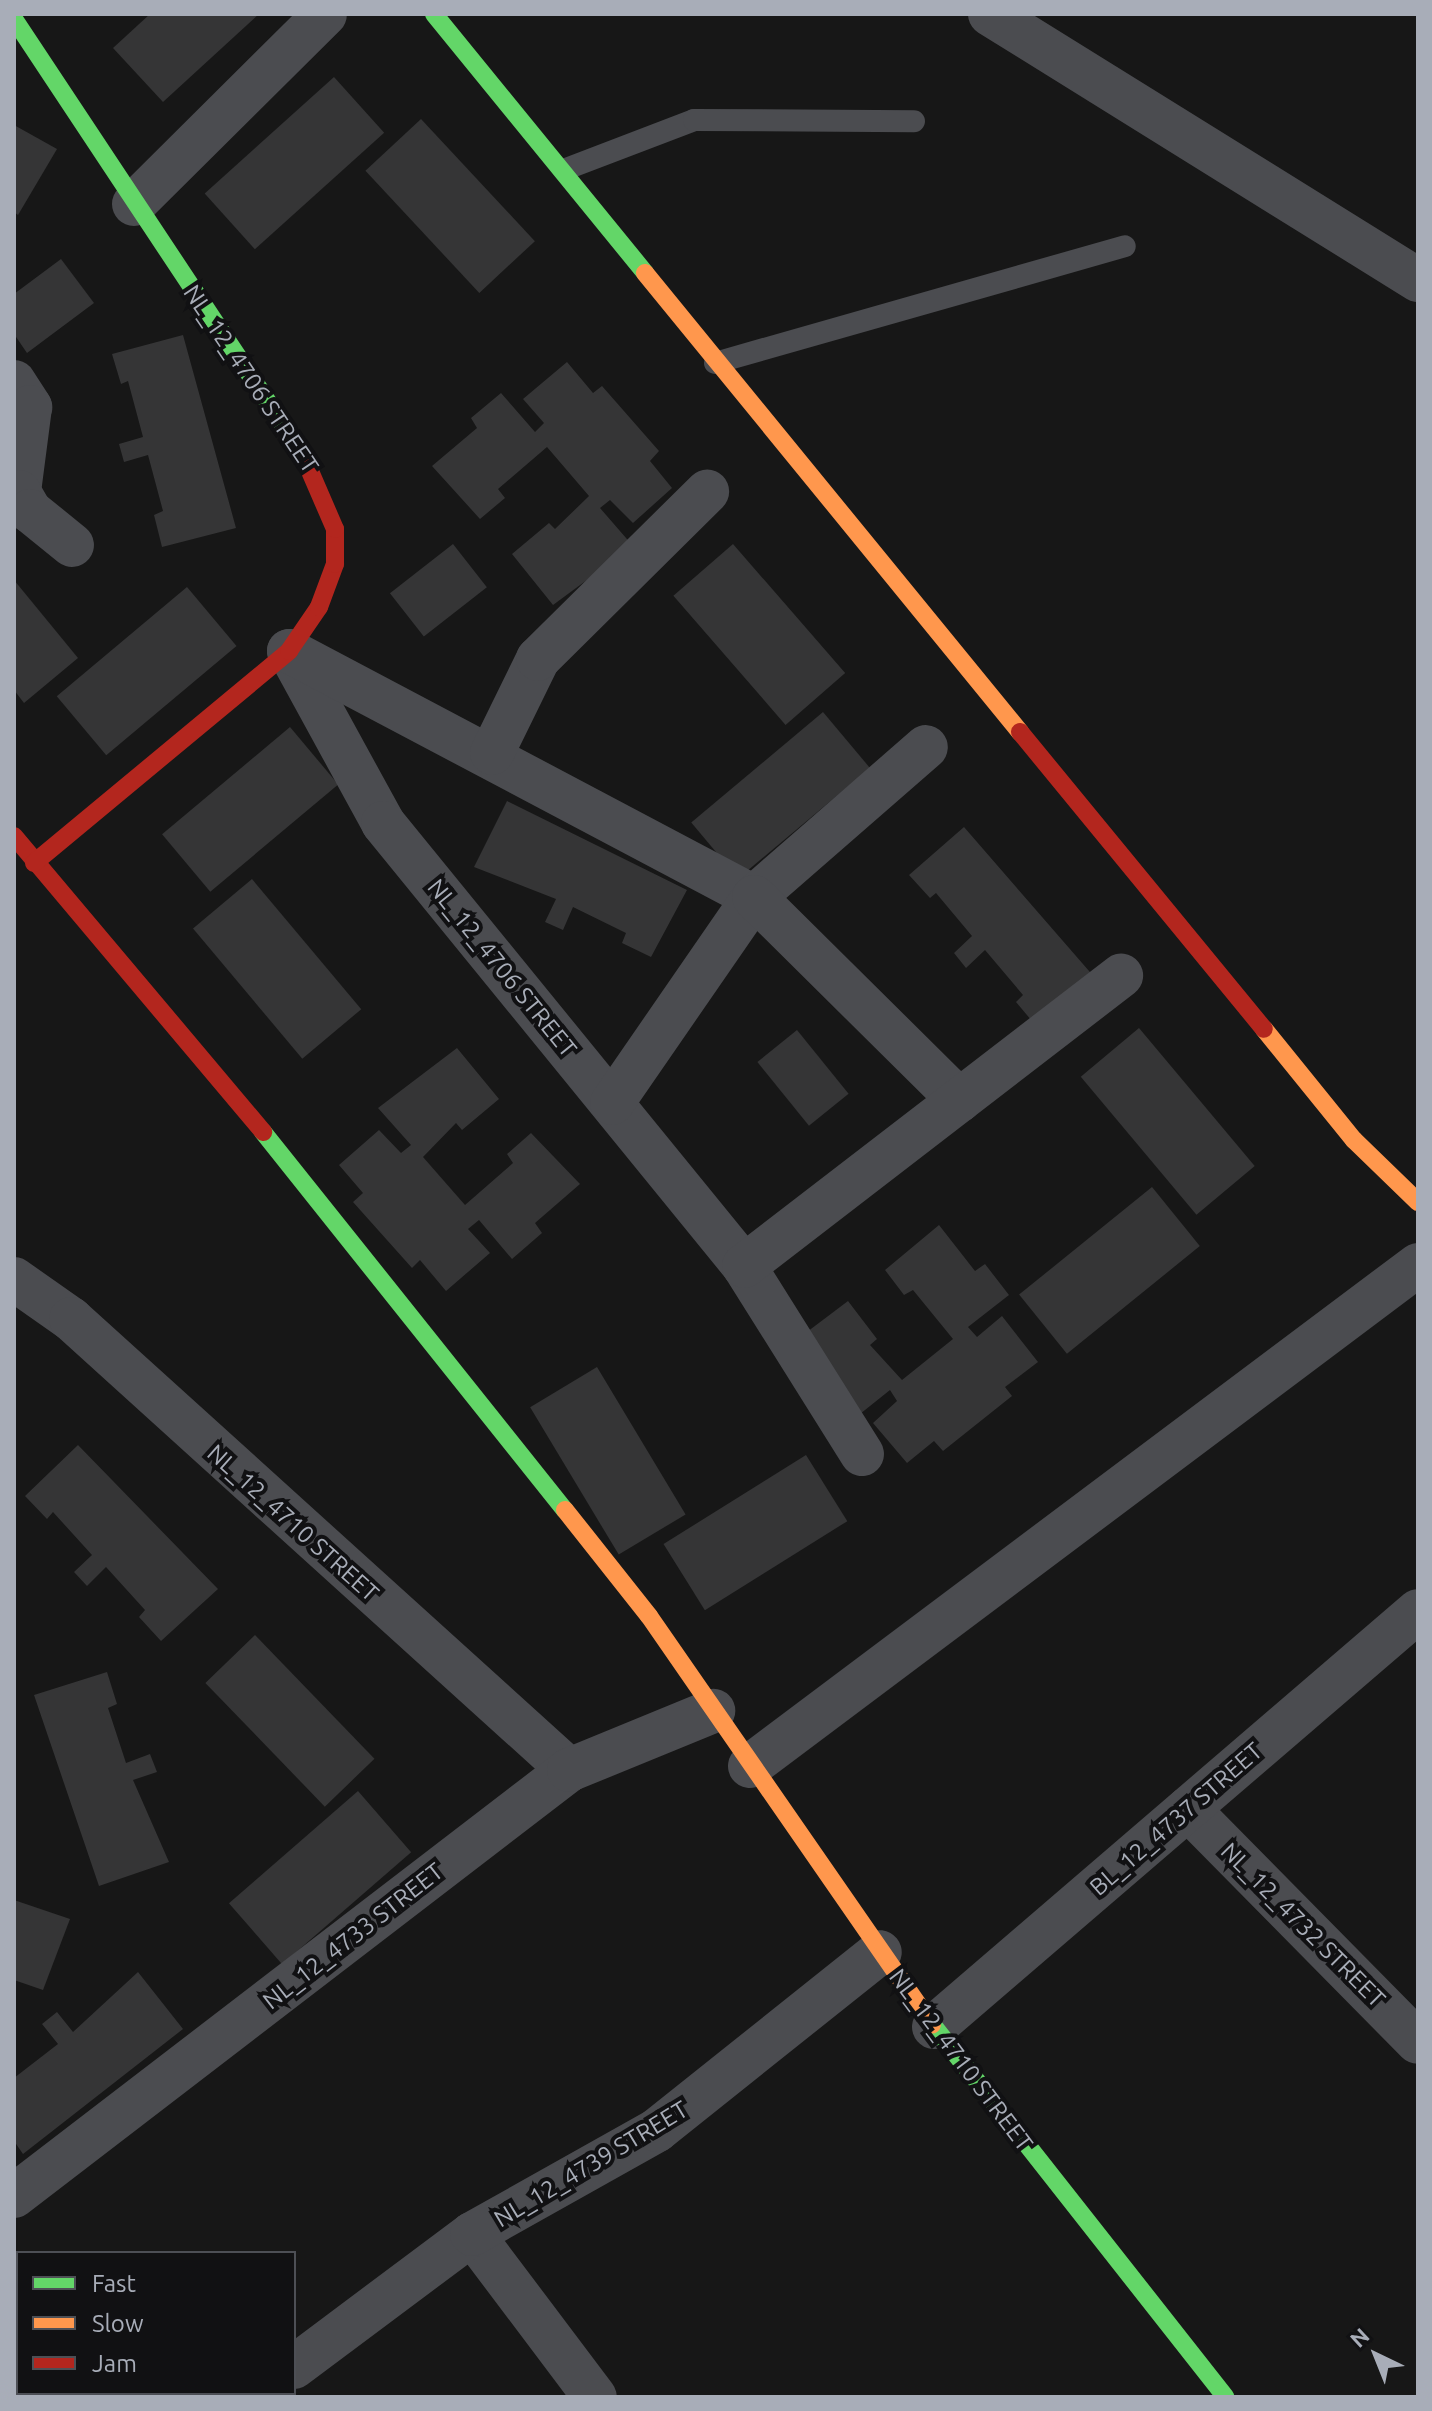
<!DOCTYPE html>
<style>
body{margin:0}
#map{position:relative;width:1432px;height:2411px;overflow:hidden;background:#171717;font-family:Ubuntu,sans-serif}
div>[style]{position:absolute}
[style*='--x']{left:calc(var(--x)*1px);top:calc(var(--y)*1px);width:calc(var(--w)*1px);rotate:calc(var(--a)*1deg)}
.building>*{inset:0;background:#353536;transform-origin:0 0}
.lane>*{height:22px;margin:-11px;padding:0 11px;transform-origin:11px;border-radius:11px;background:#4b4c50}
.street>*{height:44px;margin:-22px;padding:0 22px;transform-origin:22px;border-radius:22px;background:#4b4c50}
.fast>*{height:18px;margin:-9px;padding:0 9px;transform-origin:9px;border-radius:9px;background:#63d668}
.slow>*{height:18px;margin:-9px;padding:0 9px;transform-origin:9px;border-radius:9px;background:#ff974d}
.jam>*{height:18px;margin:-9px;padding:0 9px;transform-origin:9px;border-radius:9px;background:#b3261e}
span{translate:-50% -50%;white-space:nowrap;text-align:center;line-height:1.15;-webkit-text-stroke:8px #111113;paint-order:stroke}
.street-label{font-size:24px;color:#a8adb8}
.frame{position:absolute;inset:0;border:16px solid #a8adb8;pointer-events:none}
.legend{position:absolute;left:16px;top:2251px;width:280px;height:144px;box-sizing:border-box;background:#111113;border:2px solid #4d4f55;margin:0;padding:10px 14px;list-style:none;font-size:24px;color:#a8adb8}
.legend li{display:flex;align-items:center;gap:16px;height:40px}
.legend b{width:40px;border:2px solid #4d4f55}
.north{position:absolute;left:1336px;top:2315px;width:80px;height:80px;-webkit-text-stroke:6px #111113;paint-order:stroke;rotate:317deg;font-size:22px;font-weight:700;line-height:32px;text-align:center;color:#a8adb8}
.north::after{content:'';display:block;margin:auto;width:28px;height:36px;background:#a8adb8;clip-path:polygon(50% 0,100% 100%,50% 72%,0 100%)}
</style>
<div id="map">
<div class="building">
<i style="clip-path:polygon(150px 14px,259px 14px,163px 102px,113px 48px)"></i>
<i style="left:334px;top:77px;width:75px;height:174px;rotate:48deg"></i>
<i style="left:421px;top:119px;width:167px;height:76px;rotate:47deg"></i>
<i style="clip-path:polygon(14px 125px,57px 149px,18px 215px,14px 212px)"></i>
<i style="clip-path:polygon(61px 259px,94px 303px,27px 353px,14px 334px,14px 294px)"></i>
<i style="clip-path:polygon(183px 335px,236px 528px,162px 547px,154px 515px,163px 511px,148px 455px,124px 462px,119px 444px,143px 437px,128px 381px,121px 384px,112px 354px)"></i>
<i style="clip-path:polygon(567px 362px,593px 393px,602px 386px,659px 451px,650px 461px,672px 488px,633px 523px,610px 500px,600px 508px,633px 546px,553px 605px,512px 554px,549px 523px,555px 529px,589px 496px,547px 447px,498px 489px,505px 498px,480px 519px,432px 466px,477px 428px,471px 418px,501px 393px,535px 432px,544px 423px,523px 399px)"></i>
<i style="left:453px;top:544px;width:55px;height:80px;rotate:52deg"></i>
<i style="left:733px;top:544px;width:171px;height:79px;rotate:49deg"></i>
<i style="clip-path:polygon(14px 580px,78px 658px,24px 703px,14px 690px)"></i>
<i style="left:187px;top:587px;width:77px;height:170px;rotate:50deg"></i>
<i style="left:823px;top:712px;width:73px;height:172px;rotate:50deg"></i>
<i style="left:290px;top:727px;width:75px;height:167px;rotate:50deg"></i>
<i style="clip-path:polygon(507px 801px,687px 890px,651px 957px,622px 943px,626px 933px,573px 907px,563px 930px,545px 922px,556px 899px,474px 867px)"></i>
<i style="clip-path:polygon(964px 827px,1096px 979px,1037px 1027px,1016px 1002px,1023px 995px,985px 950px,966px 968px,954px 953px,972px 936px,936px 893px,930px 898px,909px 875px)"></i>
<i style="left:252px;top:879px;width:170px;height:77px;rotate:50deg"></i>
<i style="left:1139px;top:1028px;width:180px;height:76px;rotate:50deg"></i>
<i style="left:797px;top:1030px;width:82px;height:51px;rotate:51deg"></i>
<i style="clip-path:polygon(457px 1048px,499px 1099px,462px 1130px,456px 1123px,423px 1157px,465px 1205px,513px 1163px,507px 1154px,531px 1133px,580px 1184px,535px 1223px,542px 1233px,512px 1259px,479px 1220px,468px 1229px,490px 1253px,446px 1291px,420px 1260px,412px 1268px,353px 1202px,363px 1193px,339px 1165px,379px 1130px,401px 1153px,411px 1145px,378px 1108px)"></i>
<i style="left:1152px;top:1187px;width:76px;height:171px;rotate:51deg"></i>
<i style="clip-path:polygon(939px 1225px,975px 1271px,985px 1264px,1009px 1295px,968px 1327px,977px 1337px,1002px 1316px,1038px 1362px,1005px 1387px,1012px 1396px,943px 1451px,934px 1441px,907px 1463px,873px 1423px,897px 1401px,890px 1390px,850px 1422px,795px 1341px,848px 1301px,877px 1339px,870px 1345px,902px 1380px,953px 1339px,913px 1290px,904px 1295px,885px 1270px)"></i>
<i style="left:597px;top:1367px;width:172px;height:78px;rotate:59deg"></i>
<i style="clip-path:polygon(78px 1445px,218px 1589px,161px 1641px,139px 1617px,145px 1610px,106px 1567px,87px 1586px,74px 1572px,92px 1555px,53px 1512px,47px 1519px,25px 1496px)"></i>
<i style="left:806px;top:1455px;width:78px;height:168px;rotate:58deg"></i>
<i style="left:255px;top:1635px;width:172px;height:69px;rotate:46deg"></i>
<i style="clip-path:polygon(107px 1672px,117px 1704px,108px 1708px,126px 1763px,150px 1754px,157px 1772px,133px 1780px,169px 1862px,99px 1886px,34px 1695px)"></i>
<i style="left:358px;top:1791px;width:81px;height:171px;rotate:49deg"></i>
<i style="clip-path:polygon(14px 1900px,70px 1919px,43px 1990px,14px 1980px)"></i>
<i style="clip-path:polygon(138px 1972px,183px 2029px,23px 2154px,14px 2141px,14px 2078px,58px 2044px,42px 2024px,57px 2012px,73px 2032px)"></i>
</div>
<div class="lane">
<i style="--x:566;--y:169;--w:137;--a:-20.9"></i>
<i style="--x:694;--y:120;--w:220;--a:0.3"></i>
<i style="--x:715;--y:363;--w:426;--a:-15.9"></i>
</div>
<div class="street">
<i style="--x:990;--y:14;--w:504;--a:31.86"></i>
<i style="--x:134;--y:204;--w:269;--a:-44.8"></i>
<i style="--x:14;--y:382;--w:30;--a:57"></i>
<i style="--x:30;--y:407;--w:86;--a:97.4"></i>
<i style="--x:19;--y:492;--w:22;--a:60"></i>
<i style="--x:30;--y:511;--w:54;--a:39"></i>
<i style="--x:289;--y:651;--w:196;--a:61.3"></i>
<i style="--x:383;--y:823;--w:571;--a:50.82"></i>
<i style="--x:744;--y:1266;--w:222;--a:57.9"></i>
<i style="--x:289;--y:651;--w:526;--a:27.88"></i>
<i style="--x:754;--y:897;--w:228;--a:-41.1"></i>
<i style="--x:492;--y:753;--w:105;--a:-63.9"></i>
<i style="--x:538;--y:659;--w:238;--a:-44.7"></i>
<i style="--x:612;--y:1103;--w:250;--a:-55.4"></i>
<i style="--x:754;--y:897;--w:289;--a:44.7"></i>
<i style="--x:744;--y:1266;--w:476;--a:-37.6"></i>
<i style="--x:14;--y:1279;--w:70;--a:35.1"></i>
<i style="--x:71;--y:1319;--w:672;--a:42.16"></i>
<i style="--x:750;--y:1766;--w:835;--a:-36.87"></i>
<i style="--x:1188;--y:1809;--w:327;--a:45.4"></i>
<i style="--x:934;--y:2027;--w:638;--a:-40.68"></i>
<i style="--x:14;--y:2196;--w:700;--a:-37.51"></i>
<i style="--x:569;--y:1770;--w:156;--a:-22.3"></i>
<i style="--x:472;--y:2234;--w:204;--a:53"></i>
<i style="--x:294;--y:2367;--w:222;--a:-36.8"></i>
<i style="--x:472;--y:2234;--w:212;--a:-29.3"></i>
<i style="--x:657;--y:2130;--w:285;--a:-38.6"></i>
<i style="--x:254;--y:2397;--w:6;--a:-39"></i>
</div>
<div class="fast">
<i style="--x:434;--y:14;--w:334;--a:50.8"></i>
<i style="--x:14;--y:19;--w:523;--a:56.46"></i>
<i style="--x:263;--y:1132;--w:484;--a:51.4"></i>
<i style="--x:932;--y:2024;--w:474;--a:51.8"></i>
</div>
<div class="slow">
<i style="--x:645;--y:273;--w:593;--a:50.75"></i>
<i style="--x:1264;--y:1029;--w:143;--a:51"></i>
<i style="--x:1354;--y:1140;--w:89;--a:44.1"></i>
<i style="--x:565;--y:1510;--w:135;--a:51.6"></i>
<i style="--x:649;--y:1616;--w:497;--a:55.3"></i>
</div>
<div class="jam">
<i style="--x:1020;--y:732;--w:384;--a:50.6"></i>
<i style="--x:14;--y:836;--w:387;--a:49.9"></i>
<i style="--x:34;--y:863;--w:332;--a:-39.7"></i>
<i style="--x:289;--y:651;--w:53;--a:-55.7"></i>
<i style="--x:319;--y:607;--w:46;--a:-69.6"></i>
<i style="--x:335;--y:564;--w:35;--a:-90"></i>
<i style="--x:335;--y:529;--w:81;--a:-113.4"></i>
</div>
<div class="street-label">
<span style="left:251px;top:379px;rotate:56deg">NL_12_4706 STREET</span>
<span style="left:502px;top:968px;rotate:51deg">NL_12_4706 STREET</span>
<span style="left:293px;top:1523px;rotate:42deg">NL_12_4710 STREET</span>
<span style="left:1176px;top:1819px;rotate:-41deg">BL_12_4737 STREET</span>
<span style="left:1303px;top:1925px;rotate:45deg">NL_12_4732 STREET</span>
<span style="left:353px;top:1936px;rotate:-38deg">NL_12_4733 STREET</span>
<span style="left:961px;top:2060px;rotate:53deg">NL_12_4710 STREET</span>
<span style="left:591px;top:2164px;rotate:-31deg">NL_12_4739 STREET</span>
</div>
<div class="frame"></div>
<ul class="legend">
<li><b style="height:10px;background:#63d668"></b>Fast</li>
<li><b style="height:10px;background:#ff974d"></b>Slow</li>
<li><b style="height:10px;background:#b3261e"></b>Jam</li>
</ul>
<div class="north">N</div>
</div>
